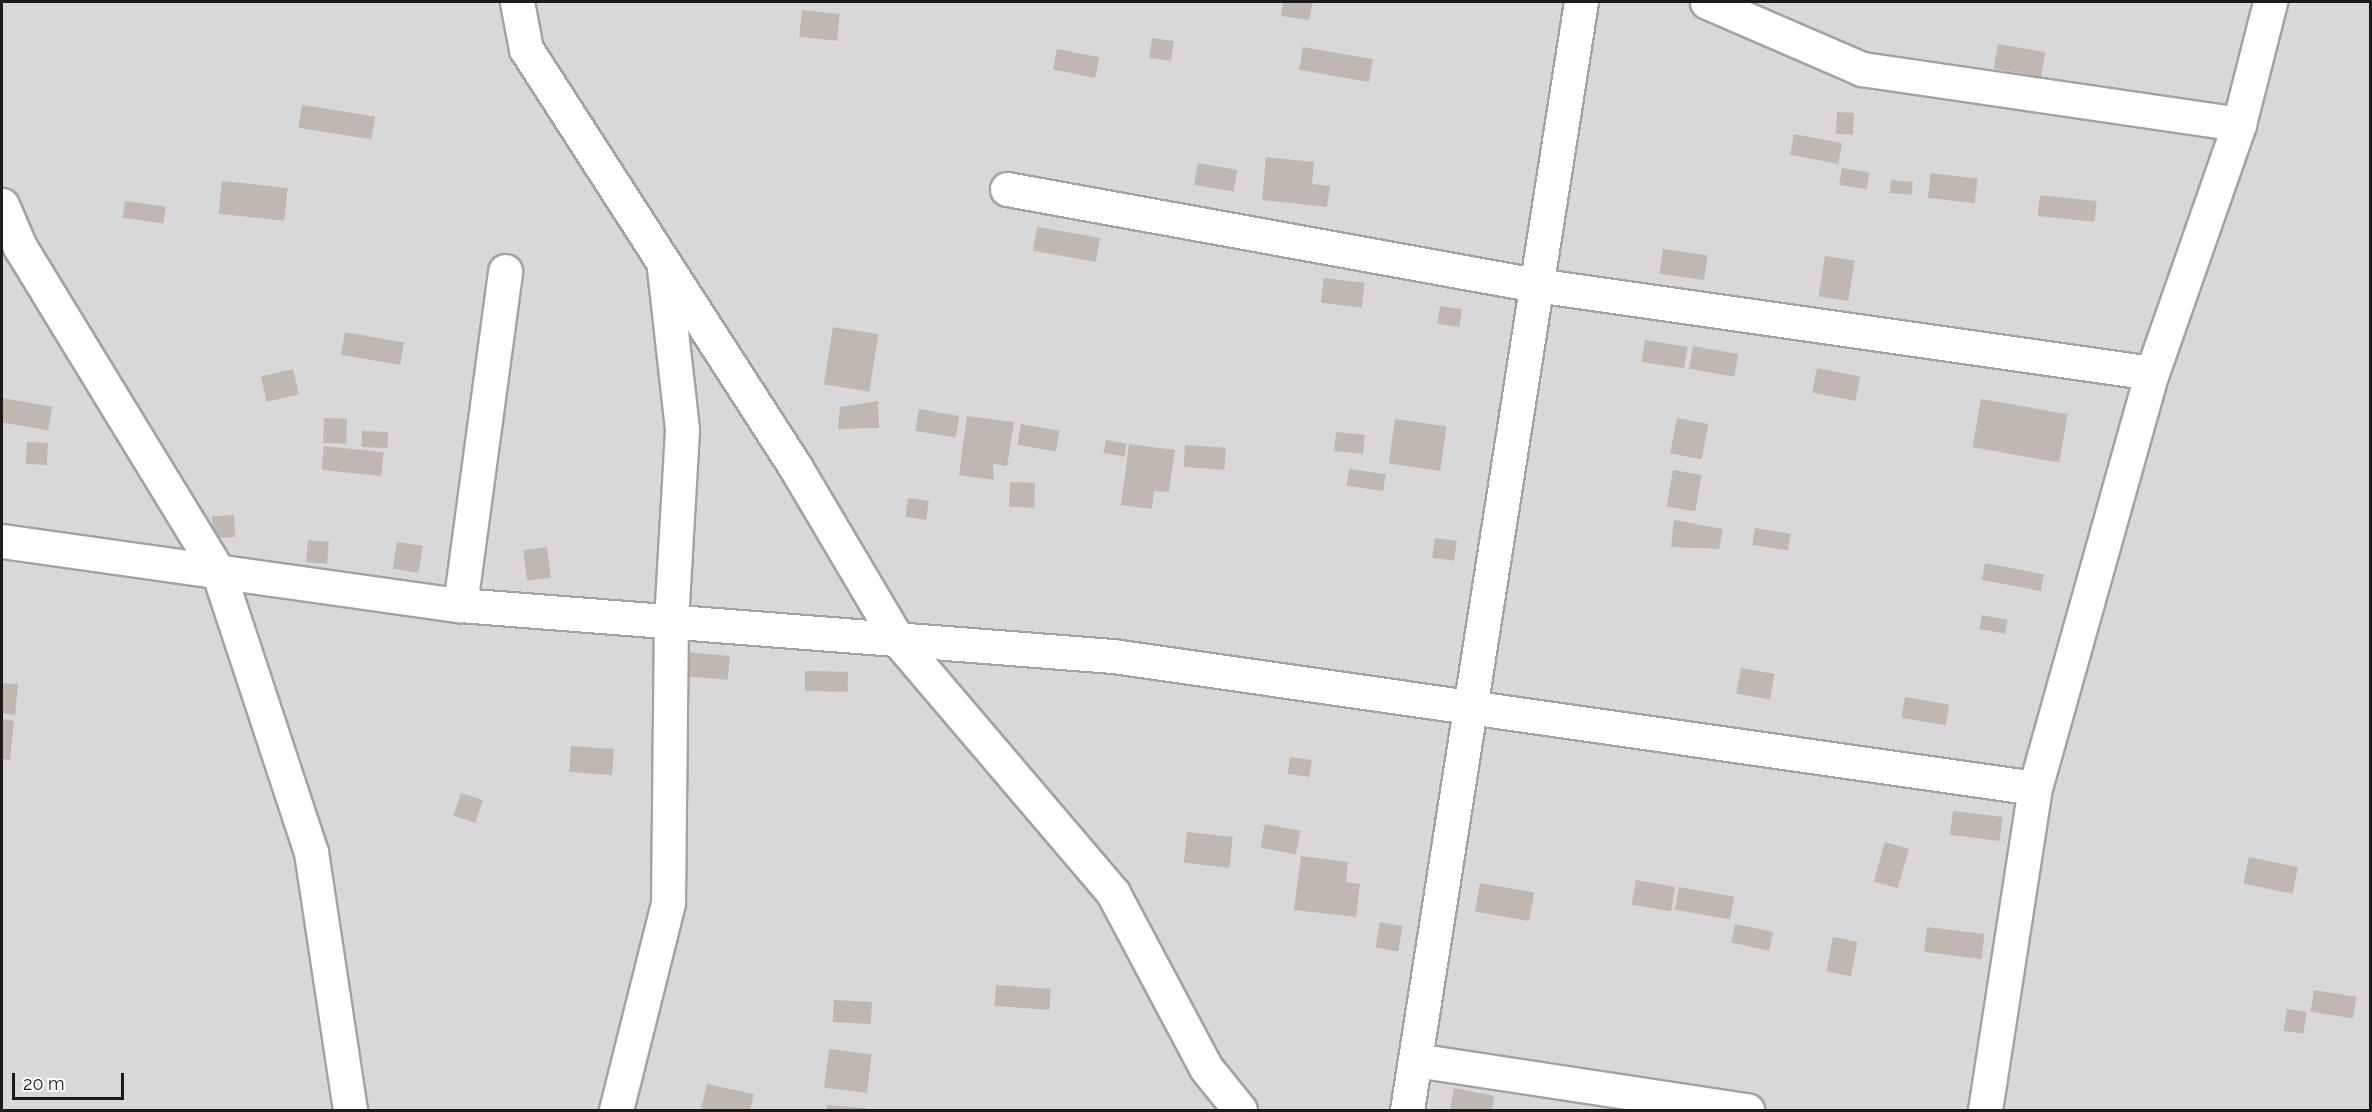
<!DOCTYPE html>
<style>
body{margin:0}
#map{position:relative;width:2372px;height:1112px;overflow:hidden;background:#ece8e1;font-family:Raleway,sans-serif}
div>[style]{position:absolute}
[style*='--x']{left:calc(var(--x)*1px);top:calc(var(--y)*1px);width:calc(var(--w)*1px);rotate:calc(var(--a)*1deg)}
.residential>*{inset:0;background:#d9d8d8;transform-origin:0 0}
.building>*{inset:0;background:#c0b7b1;transform-origin:0 0}
.roads{filter:drop-shadow(2px 0 #a2a2a2) drop-shadow(-2px 0 #a2a2a2) drop-shadow(0 2px #a2a2a2) drop-shadow(0 -2px #a2a2a2)}
.street>*{height:33px;margin:-16.5px;padding:0 16.5px;transform-origin:16.5px;border-radius:16.5px;background:#fff}
span{translate:-50% -50%;white-space:nowrap;text-align:center;line-height:1.15;-webkit-text-stroke:4.5px #fff;paint-order:stroke}
.frame{position:absolute;inset:0;border:3px solid #1b1b1b;pointer-events:none}
.scale{position:absolute;left:12px;top:1073px;width:112px;height:27px;box-sizing:border-box;border:3px solid #1b1b1b;border-top:0;padding-left:8px;font-size:18px;line-height:21px;white-space:nowrap;color:#1b1b1b;-webkit-text-stroke:4px #fff;paint-order:stroke}
</style>
<div id="map">
<div class="residential">
<i style="left:2px;top:2px;width:2368px;height:1108px"></i>
</div>
<div class="building">
<i style="clip-path:polygon(1283px 2px,1313px 2px,1309px 20px,1281px 16px)"></i>
<i style="left:802px;top:10px;width:38px;height:27px;rotate:6deg"></i>
<i style="left:1152px;top:38px;width:22px;height:20px;rotate:8deg"></i>
<i style="left:1998px;top:44px;width:48px;height:25px;rotate:10deg"></i>
<i style="left:1303px;top:47px;width:71px;height:23px;rotate:10deg"></i>
<i style="left:1057px;top:49px;width:43px;height:21px;rotate:11deg"></i>
<i style="left:302px;top:105px;width:74px;height:23px;rotate:9deg"></i>
<i style="left:1837px;top:112px;width:17px;height:22px;rotate:3deg"></i>
<i style="left:1794px;top:134px;width:49px;height:21px;rotate:11deg"></i>
<i style="clip-path:polygon(1266px 157px,1314px 162px,1312px 184px,1330px 186px,1327px 207px,1262px 200px)"></i>
<i style="left:1198px;top:163px;width:40px;height:22px;rotate:10deg"></i>
<i style="left:1842px;top:168px;width:28px;height:17px;rotate:10deg"></i>
<i style="left:1931px;top:173px;width:47px;height:25px;rotate:7deg"></i>
<i style="left:1891px;top:180px;width:22px;height:13px;rotate:5deg"></i>
<i style="left:222px;top:181px;width:66px;height:33px;rotate:6deg"></i>
<i style="left:2040px;top:195px;width:57px;height:21px;rotate:6deg"></i>
<i style="left:125px;top:201px;width:41px;height:17px;rotate:8deg"></i>
<i style="left:1037px;top:227px;width:64px;height:24px;rotate:10deg"></i>
<i style="left:1663px;top:249px;width:45px;height:25px;rotate:8deg"></i>
<i style="left:1825px;top:256px;width:30px;height:41px;rotate:9deg"></i>
<i style="left:1324px;top:278px;width:41px;height:25px;rotate:7deg"></i>
<i style="left:1440px;top:306px;width:22px;height:18px;rotate:8deg"></i>
<i style="left:833px;top:327px;width:46px;height:58px;rotate:9deg"></i>
<i style="left:345px;top:332px;width:60px;height:23px;rotate:10deg"></i>
<i style="left:1645px;top:340px;width:43px;height:22px;rotate:9deg"></i>
<i style="left:1693px;top:346px;width:46px;height:23px;rotate:10deg"></i>
<i style="left:1817px;top:368px;width:44px;height:25px;rotate:11deg"></i>
<i style="left:293px;top:369px;width:26px;height:33px;rotate:77deg"></i>
<i style="left:2px;top:398px;width:51px;height:24px;rotate:10deg"></i>
<i style="left:1981px;top:399px;width:88px;height:49px;rotate:10deg"></i>
<i style="clip-path:polygon(878px 401px,879px 428px,838px 429px,840px 407px)"></i>
<i style="left:919px;top:409px;width:41px;height:22px;rotate:10deg"></i>
<i style="clip-path:polygon(967px 416px,1014px 422px,1007px 466px,993px 464px,994px 480px,959px 475px)"></i>
<i style="left:324px;top:418px;width:23px;height:25px;rotate:2deg"></i>
<i style="left:1677px;top:418px;width:32px;height:36px;rotate:11deg"></i>
<i style="left:1395px;top:419px;width:52px;height:45px;rotate:8deg"></i>
<i style="left:1021px;top:424px;width:39px;height:21px;rotate:10deg"></i>
<i style="left:362px;top:431px;width:26px;height:16px;rotate:2deg"></i>
<i style="left:1336px;top:432px;width:29px;height:19px;rotate:6deg"></i>
<i style="left:1106px;top:440px;width:21px;height:13px;rotate:11deg"></i>
<i style="left:27px;top:442px;width:21px;height:22px;rotate:3deg"></i>
<i style="clip-path:polygon(1129px 444px,1175px 450px,1169px 492px,1154px 491px,1152px 509px,1121px 505px)"></i>
<i style="left:1185px;top:445px;width:41px;height:22px;rotate:4deg"></i>
<i style="left:324px;top:446px;width:60px;height:24px;rotate:6deg"></i>
<i style="left:1349px;top:469px;width:37px;height:17px;rotate:8deg"></i>
<i style="left:1673px;top:470px;width:29px;height:37px;rotate:10deg"></i>
<i style="left:1010px;top:482px;width:25px;height:25px;rotate:2deg"></i>
<i style="left:908px;top:498px;width:21px;height:19px;rotate:8deg"></i>
<i style="left:234px;top:515px;width:22px;height:22px;rotate:87deg"></i>
<i style="clip-path:polygon(1674px 520px,1723px 529px,1719px 549px,1671px 547px)"></i>
<i style="left:1755px;top:528px;width:36px;height:17px;rotate:9deg"></i>
<i style="left:1435px;top:538px;width:22px;height:20px;rotate:8deg"></i>
<i style="left:308px;top:540px;width:21px;height:22px;rotate:5deg"></i>
<i style="left:397px;top:542px;width:26px;height:27px;rotate:9deg"></i>
<i style="left:547px;top:547px;width:31px;height:24px;rotate:83deg"></i>
<i style="left:1985px;top:563px;width:60px;height:17px;rotate:11deg"></i>
<i style="left:1982px;top:615px;width:26px;height:14px;rotate:11deg"></i>
<i style="left:685px;top:652px;width:45px;height:24px;rotate:5deg"></i>
<i style="left:1741px;top:668px;width:34px;height:26px;rotate:10deg"></i>
<i style="left:805px;top:671px;width:43px;height:20px;rotate:1deg"></i>
<i style="clip-path:polygon(2px 683px,18px 684px,15px 715px,2px 713px)"></i>
<i style="left:1905px;top:697px;width:45px;height:21px;rotate:10deg"></i>
<i style="clip-path:polygon(2px 719px,14px 721px,10px 760px,2px 759px)"></i>
<i style="left:571px;top:746px;width:43px;height:26px;rotate:4deg"></i>
<i style="left:1290px;top:757px;width:22px;height:17px;rotate:8deg"></i>
<i style="left:461px;top:793px;width:23px;height:24px;rotate:18deg"></i>
<i style="left:1953px;top:811px;width:50px;height:24px;rotate:7deg"></i>
<i style="left:1265px;top:824px;width:36px;height:24px;rotate:11deg"></i>
<i style="left:1187px;top:832px;width:46px;height:31px;rotate:6deg"></i>
<i style="left:1885px;top:842px;width:25px;height:41px;rotate:16deg"></i>
<i style="clip-path:polygon(1301px 856px,1348px 862px,1346px 882px,1360px 884px,1356px 917px,1294px 910px)"></i>
<i style="left:2249px;top:857px;width:50px;height:27px;rotate:12deg"></i>
<i style="left:1636px;top:880px;width:40px;height:25px;rotate:10deg"></i>
<i style="left:1480px;top:883px;width:55px;height:29px;rotate:10deg"></i>
<i style="left:1679px;top:887px;width:56px;height:23px;rotate:10deg"></i>
<i style="left:1380px;top:922px;width:23px;height:26px;rotate:10deg"></i>
<i style="left:1735px;top:924px;width:39px;height:19px;rotate:12deg"></i>
<i style="left:1927px;top:927px;width:58px;height:25px;rotate:7deg"></i>
<i style="left:1833px;top:937px;width:25px;height:35px;rotate:11deg"></i>
<i style="left:996px;top:985px;width:55px;height:21px;rotate:4deg"></i>
<i style="left:2314px;top:990px;width:43px;height:22px;rotate:9deg"></i>
<i style="left:834px;top:1000px;width:38px;height:22px;rotate:3deg"></i>
<i style="left:2287px;top:1009px;width:20px;height:22px;rotate:9deg"></i>
<i style="left:829px;top:1049px;width:43px;height:39px;rotate:7deg"></i>
<i style="clip-path:polygon(707px 1084px,754px 1094px,750px 1110px,701px 1109px)"></i>
<i style="clip-path:polygon(1454px 1088px,1494px 1096px,1492px 1110px,1450px 1110px)"></i>
<i style="clip-path:polygon(827px 1105px,866px 1108px,866px 1110px,827px 1110px)"></i>
</div>
<div class="roads">
<div class="street">
<i style="--x:517;--y:2;--w:48;--a:79.2"></i>
<i style="--x:526;--y:49;--w:498;--a:57.2"></i>
<i style="--x:796;--y:468;--w:199;--a:59.4"></i>
<i style="--x:897;--y:639;--w:333;--a:49.6"></i>
<i style="--x:1113;--y:893;--w:198;--a:62"></i>
<i style="--x:1206;--y:1068;--w:54;--a:51"></i>
<i style="--x:1707;--y:2;--w:169;--a:23.4"></i>
<i style="--x:1862;--y:69;--w:381;--a:8.3"></i>
<i style="--x:1007;--y:189;--w:538;--a:10.29"></i>
<i style="--x:1536;--y:285;--w:622;--a:8.13"></i>
<i style="--x:2;--y:205;--w:46;--a:66.8"></i>
<i style="--x:20;--y:247;--w:380;--a:58.6"></i>
<i style="--x:218;--y:571;--w:296;--a:71.7"></i>
<i style="--x:311;--y:852;--w:261;--a:81.4"></i>
<i style="--x:2;--y:541;--w:462;--a:8"></i>
<i style="--x:460;--y:605;--w:655;--a:4.47"></i>
<i style="--x:1113;--y:656;--w:931;--a:8.15"></i>
<i style="--x:460;--y:605;--w:337;--a:-82.3"></i>
<i style="--x:1415;--y:1060;--w:336;--a:8.6"></i>
<i style="--x:616;--y:1110;--w:213;--a:-75.9"></i>
<i style="--x:668;--y:903;--w:282;--a:-89.4"></i>
<i style="--x:671;--y:621;--w:192;--a:-86.7"></i>
<i style="--x:682;--y:429;--w:162;--a:-96.4"></i>
<i style="--x:1407;--y:1110;--w:1122;--a:-81.08"></i>
<i style="--x:1985;--y:1110;--w:326;--a:-81.2"></i>
<i style="--x:2035;--y:788;--w:431;--a:-74.3"></i>
<i style="--x:2152;--y:373;--w:264;--a:-70.7"></i>
<i style="--x:2239;--y:124;--w:126;--a:-75.7"></i>
</div>
</div>
<div class="frame"></div>
<div class="scale">20 m</div>
</div>
